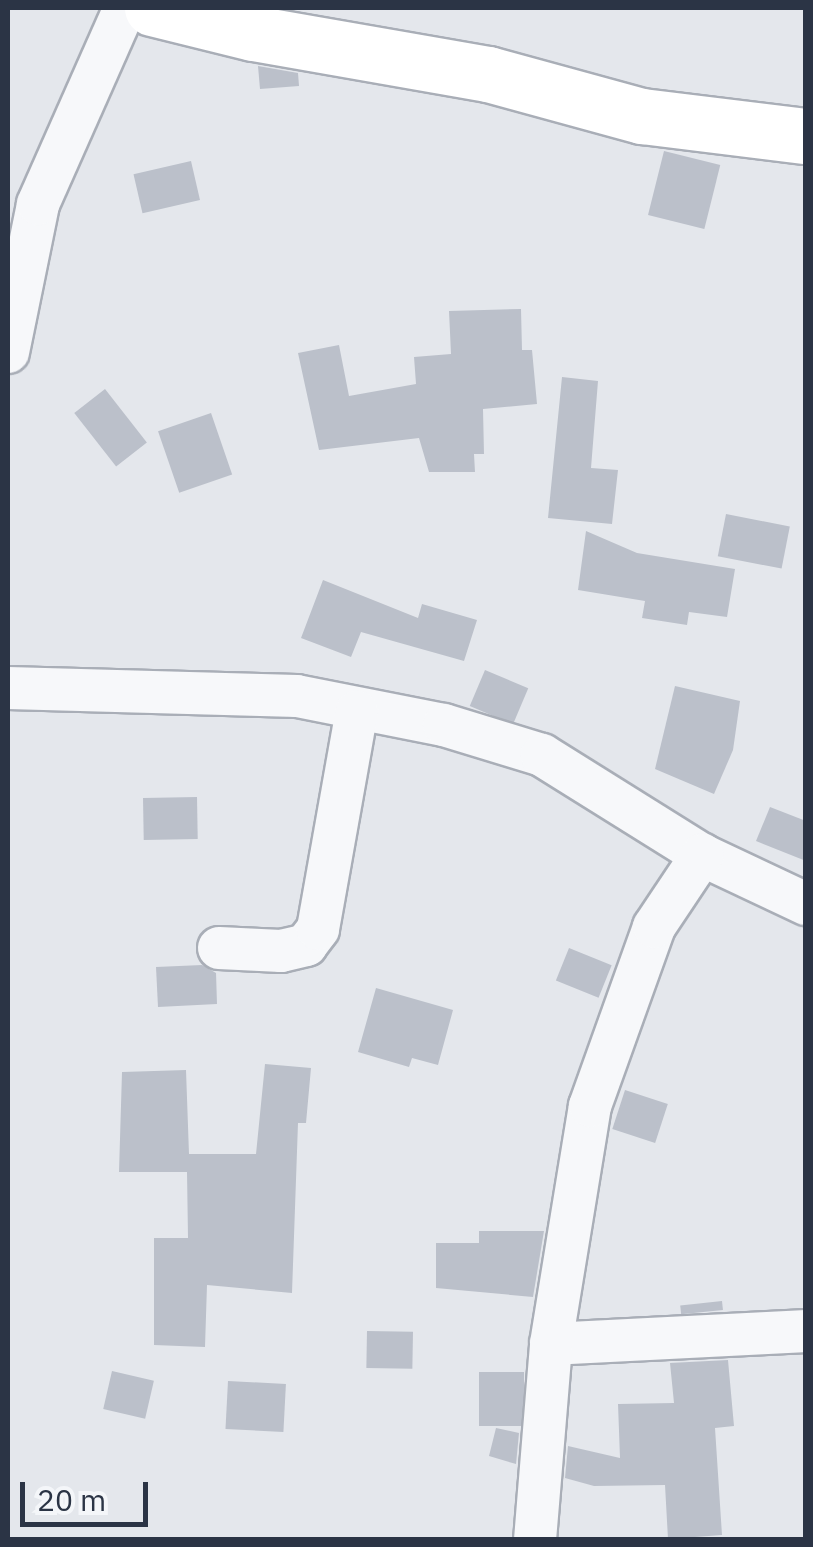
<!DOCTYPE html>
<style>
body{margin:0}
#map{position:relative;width:813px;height:1547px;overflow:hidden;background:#e4e7ec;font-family:"IBM Plex Sans",sans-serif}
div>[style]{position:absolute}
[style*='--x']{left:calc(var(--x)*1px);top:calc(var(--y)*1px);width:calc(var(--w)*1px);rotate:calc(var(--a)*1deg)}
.building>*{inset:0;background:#bbc0ca;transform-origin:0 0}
.roads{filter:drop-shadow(2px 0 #a9aeb7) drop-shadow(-2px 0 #a9aeb7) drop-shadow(0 2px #a9aeb7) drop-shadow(0 -2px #a9aeb7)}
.street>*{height:42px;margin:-21px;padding:0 21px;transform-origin:21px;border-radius:21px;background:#f7f8fa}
.secondary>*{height:55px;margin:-27.5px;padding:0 27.5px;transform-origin:27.5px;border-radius:27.5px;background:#fff}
span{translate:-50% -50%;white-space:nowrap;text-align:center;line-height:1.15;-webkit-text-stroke:8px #f4f6f9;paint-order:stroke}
.frame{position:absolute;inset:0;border:10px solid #2b3445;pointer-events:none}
.scale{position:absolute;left:20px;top:1482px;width:128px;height:45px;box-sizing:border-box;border:5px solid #2b3445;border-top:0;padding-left:12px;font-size:30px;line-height:35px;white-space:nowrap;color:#2b3445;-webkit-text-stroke:8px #f4f6f9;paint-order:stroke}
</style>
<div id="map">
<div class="building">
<i style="clip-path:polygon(258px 66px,298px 73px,299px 86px,260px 89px)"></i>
<i style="left:664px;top:151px;width:58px;height:66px;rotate:14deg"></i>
<i style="left:191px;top:161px;width:40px;height:59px;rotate:77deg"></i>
<i style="clip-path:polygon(521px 309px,522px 350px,532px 350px,537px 404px,483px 409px,484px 454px,474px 454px,475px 472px,429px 472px,419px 438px,319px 450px,298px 353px,339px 345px,349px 396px,416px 384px,414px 357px,451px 354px,449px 311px)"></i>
<i style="clip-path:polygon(562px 377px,598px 381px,591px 468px,618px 470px,612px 524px,548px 518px)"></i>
<i style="left:105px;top:389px;width:68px;height:39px;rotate:52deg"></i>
<i style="left:211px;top:413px;width:65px;height:56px;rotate:71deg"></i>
<i style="left:726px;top:514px;width:65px;height:43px;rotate:11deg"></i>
<i style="clip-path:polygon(586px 531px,637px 553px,735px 569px,727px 617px,689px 612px,687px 625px,642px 618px,645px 601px,578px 590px)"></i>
<i style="clip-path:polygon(323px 580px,418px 618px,422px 604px,477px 620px,464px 661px,361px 632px,351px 657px,301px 638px)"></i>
<i style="left:485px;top:670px;width:47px;height:39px;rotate:23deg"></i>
<i style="clip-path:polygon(675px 686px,740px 701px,733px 750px,714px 794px,655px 769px)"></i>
<i style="left:197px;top:797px;width:42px;height:54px;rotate:89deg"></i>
<i style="clip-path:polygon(770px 807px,806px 821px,806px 861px,756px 841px)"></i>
<i style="left:569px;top:948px;width:46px;height:35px;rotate:22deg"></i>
<i style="clip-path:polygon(202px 965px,216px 973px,217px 1004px,158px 1007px,156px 967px)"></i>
<i style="clip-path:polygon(376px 988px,453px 1010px,438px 1065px,412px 1058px,409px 1067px,358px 1052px)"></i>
<i style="clip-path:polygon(265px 1064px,311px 1068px,306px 1123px,298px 1123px,292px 1293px,207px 1285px,205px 1347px,154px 1345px,154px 1238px,188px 1238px,187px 1172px,119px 1172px,122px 1072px,186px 1070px,189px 1154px,256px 1154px)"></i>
<i style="left:625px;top:1090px;width:45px;height:41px;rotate:18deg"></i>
<i style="clip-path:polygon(479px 1231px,544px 1231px,533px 1297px,436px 1288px,436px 1243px,479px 1243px)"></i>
<i style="left:722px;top:1301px;width:9px;height:42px;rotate:84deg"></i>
<i style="left:367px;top:1331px;width:46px;height:37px;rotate:1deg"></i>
<i style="clip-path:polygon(728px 1360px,734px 1426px,715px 1428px,722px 1535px,668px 1539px,665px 1485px,594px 1486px,565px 1478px,568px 1446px,620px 1458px,618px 1404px,674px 1403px,670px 1363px)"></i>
<i style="left:112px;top:1371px;width:43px;height:39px;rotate:13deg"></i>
<i style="left:479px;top:1372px;width:45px;height:54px"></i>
<i style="left:228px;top:1381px;width:58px;height:48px;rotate:3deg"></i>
<i style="clip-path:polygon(496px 1428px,519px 1433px,516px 1464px,489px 1456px)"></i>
</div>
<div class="roads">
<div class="street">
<i style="--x:8;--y:352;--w:151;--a:-78.5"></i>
<i style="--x:38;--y:204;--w:214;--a:-66.1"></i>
<i style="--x:8;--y:688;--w:289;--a:1.6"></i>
<i style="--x:297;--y:696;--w:150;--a:11.2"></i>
<i style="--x:444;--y:725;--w:102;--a:17"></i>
<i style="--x:542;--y:755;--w:189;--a:32"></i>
<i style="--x:702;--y:855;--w:115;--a:25.2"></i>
<i style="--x:219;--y:948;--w:62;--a:2.8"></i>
<i style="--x:281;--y:951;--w:26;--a:-13"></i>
<i style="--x:306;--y:945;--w:20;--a:-53"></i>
<i style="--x:318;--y:929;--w:221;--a:-79.9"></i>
<i style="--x:551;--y:1344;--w:255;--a:-2.9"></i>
<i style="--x:535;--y:1540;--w:197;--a:-85.3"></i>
<i style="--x:551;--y:1344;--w:241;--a:-80.7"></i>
<i style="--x:590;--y:1106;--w:190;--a:-70.3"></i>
<i style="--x:654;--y:927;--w:87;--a:-56.3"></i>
</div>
<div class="secondary">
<i style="--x:152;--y:8;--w:104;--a:13.9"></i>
<i style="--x:253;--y:33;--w:239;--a:9.9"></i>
<i style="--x:488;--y:74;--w:160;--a:15.3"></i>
<i style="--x:642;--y:116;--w:165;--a:7"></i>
</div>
</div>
<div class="frame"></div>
<div class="scale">20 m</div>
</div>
